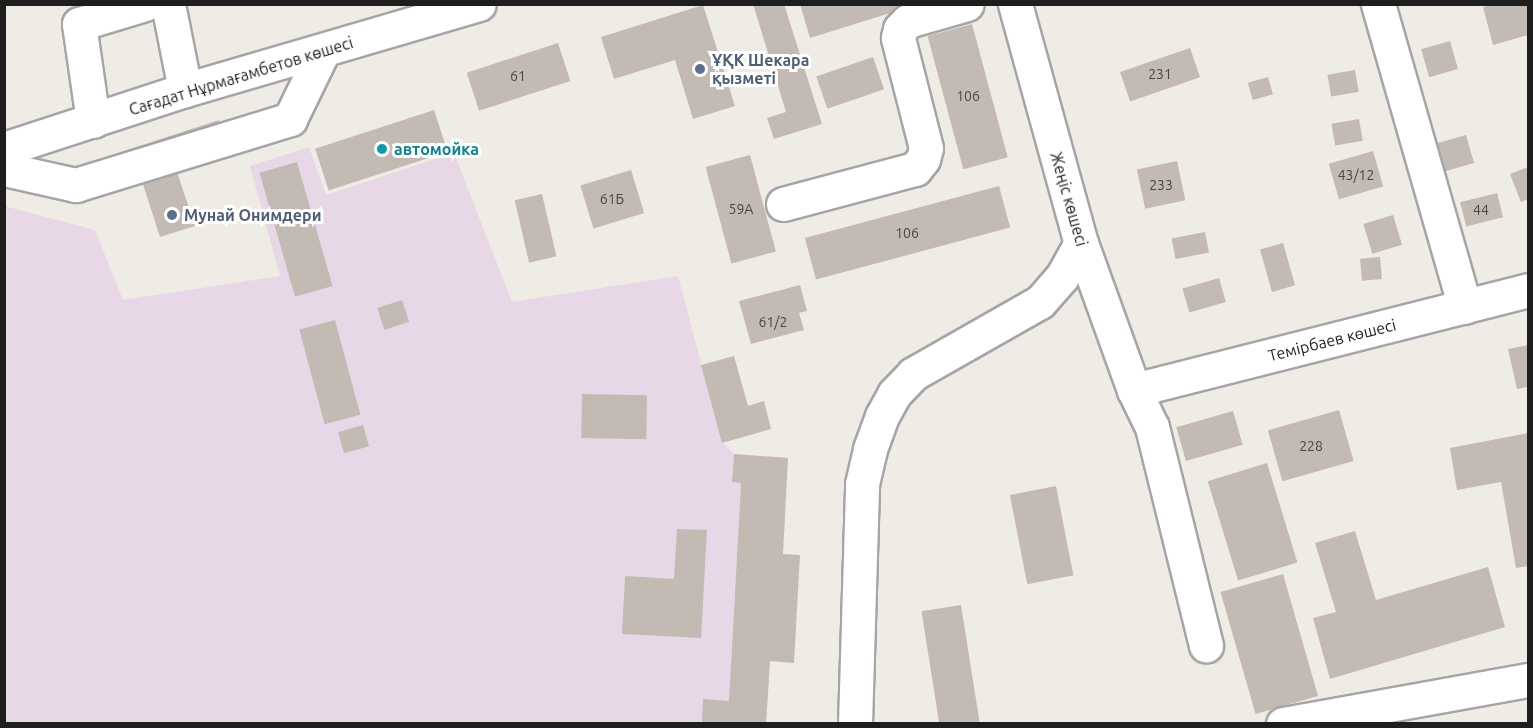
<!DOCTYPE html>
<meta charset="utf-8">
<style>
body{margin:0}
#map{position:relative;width:1533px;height:728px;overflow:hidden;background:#efebe5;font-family:Ubuntu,sans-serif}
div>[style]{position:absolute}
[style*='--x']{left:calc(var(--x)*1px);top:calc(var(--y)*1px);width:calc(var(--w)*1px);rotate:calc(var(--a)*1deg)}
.industrial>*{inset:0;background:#e8d7e6}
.building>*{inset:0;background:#c3bab4;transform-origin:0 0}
.roads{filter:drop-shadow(2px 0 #a5a5a5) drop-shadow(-2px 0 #a5a5a5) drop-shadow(0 2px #a5a5a5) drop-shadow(0 -2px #a5a5a5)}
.minor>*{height:33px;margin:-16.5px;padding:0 16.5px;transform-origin:16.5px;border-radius:16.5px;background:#fff}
.dots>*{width:16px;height:16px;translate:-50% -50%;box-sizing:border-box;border:3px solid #fff;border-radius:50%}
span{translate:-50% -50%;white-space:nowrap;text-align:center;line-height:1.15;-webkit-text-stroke:6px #fff;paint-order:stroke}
.number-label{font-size:14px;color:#474544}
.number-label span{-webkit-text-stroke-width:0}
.service-label{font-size:16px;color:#4e5e75;font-weight:700}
.left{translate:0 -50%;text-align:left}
.street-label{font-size:16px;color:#1e1e1e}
.culture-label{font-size:16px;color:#0d838f;font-weight:700}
.frame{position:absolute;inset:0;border:6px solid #1e1e1e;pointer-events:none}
</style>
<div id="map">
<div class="industrial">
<i style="clip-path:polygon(309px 147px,326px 195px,454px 153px,512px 302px,678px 276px,722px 442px,734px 454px,732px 482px,741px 483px,731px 659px,770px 661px,766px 723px,5px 723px,4px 206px,95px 230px,123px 300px,280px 276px,250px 166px)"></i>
</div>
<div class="building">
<i style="clip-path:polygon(753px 4px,784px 4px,822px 124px,774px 139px,767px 118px,786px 112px)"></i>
<i style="clip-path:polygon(800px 4px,916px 4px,916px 5px,810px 38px)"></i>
<i style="clip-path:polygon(1493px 4px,1527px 4px,1528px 35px,1493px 45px,1483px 7px)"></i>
<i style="clip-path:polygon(703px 5px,735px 106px,693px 119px,675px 60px,614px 79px,601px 37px)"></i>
<i style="left:972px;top:24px;width:138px;height:46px;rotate:75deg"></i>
<i style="left:1450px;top:41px;width:29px;height:30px;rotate:74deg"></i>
<i style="left:558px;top:43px;width:40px;height:96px;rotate:72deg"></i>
<i style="left:1190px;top:48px;width:31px;height:74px;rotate:71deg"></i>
<i style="left:873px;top:57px;width:34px;height:60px;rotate:71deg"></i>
<i style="left:1355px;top:70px;width:22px;height:28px;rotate:80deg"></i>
<i style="left:1268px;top:77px;width:18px;height:21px;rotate:74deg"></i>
<i style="left:434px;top:110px;width:44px;height:125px;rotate:72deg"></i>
<i style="left:1359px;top:119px;width:22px;height:28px;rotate:80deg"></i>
<i style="clip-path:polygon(219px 120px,228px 146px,174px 163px,195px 226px,160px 237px,140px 175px,130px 178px,121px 152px)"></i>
<i style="left:1466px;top:135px;width:29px;height:30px;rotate:74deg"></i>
<i style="left:1373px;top:151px;width:37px;height:46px;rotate:74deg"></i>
<i style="left:750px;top:155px;width:100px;height:46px;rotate:75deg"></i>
<i style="left:1177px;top:161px;width:40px;height:41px;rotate:78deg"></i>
<i style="left:297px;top:162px;width:129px;height:39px;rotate:74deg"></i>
<i style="clip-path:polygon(1528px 167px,1528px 199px,1521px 202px,1510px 174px)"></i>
<i style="left:631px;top:170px;width:45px;height:53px;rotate:73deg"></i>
<i style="left:999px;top:186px;width:43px;height:201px;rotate:75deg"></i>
<i style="left:1497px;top:193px;width:25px;height:38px;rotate:76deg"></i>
<i style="left:542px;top:194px;width:64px;height:28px;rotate:77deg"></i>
<i style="left:1393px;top:215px;width:31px;height:31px;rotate:73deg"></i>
<i style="left:1205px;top:232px;width:21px;height:34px;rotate:79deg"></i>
<i style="left:1283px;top:243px;width:44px;height:24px;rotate:74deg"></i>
<i style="left:1380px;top:257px;width:22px;height:20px;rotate:85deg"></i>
<i style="left:1219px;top:278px;width:25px;height:38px;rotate:74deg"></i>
<i style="clip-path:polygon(800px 285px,807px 311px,799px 313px,804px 330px,751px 344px,739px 301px)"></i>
<i style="left:402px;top:300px;width:23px;height:26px;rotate:72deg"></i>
<i style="left:335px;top:320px;width:98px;height:37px;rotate:75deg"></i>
<i style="clip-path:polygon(1528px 345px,1528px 387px,1517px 389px,1508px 349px)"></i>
<i style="clip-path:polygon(734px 356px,748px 406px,764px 401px,771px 429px,722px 443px,701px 365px)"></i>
<i style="left:582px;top:394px;width:65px;height:44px;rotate:1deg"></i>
<i style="left:1339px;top:410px;width:53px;height:74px;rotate:74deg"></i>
<i style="left:1233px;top:411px;width:35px;height:59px;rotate:74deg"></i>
<i style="left:363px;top:425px;width:22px;height:26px;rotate:74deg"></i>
<i style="clip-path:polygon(1528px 433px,1528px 566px,1516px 568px,1501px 482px,1457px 490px,1450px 448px)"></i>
<i style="clip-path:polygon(734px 454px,788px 458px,783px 554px,800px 555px,794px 663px,770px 661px,766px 724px,702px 724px,703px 699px,729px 701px,741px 483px,732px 482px)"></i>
<i style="left:1267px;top:463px;width:104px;height:62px;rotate:73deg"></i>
<i style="left:1056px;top:486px;width:91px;height:47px;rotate:79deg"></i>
<i style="clip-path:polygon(677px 529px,707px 530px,701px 638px,622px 634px,625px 576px,674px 579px)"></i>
<i style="clip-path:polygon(1355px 531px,1376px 600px,1488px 567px,1505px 627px,1330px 679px,1313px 618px,1336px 612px,1315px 543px)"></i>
<i style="left:1283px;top:574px;width:127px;height:65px;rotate:74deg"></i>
<i style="left:961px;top:605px;width:120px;height:40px;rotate:81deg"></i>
</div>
<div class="roads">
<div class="minor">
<i style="--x:168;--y:4;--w:88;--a:78.8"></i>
<i style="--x:1015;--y:4;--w:248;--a:74.6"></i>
<i style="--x:1081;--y:243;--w:156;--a:70.2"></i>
<i style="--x:1134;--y:390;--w:41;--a:64.1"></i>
<i style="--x:1152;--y:427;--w:225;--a:76.1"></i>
<i style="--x:1378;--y:4;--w:315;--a:74"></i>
<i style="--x:93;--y:121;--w:98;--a:-98.2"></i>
<i style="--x:79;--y:24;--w:69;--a:-16.9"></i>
<i style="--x:4;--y:149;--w:190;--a:-18.1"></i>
<i style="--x:185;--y:90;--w:306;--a:-16.3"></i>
<i style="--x:4;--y:169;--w:74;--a:12.5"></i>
<i style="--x:76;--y:185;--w:224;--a:-17.1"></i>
<i style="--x:290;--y:119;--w:76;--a:-64.1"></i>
<i style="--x:783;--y:204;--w:137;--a:-14.9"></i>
<i style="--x:915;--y:169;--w:13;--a:-51"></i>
<i style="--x:923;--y:159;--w:11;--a:-75"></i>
<i style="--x:926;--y:148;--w:114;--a:-104.3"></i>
<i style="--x:898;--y:38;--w:9;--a:-77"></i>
<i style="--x:900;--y:29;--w:11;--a:-45"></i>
<i style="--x:908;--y:21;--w:61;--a:-16.1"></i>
<i style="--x:1134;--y:390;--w:406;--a:-14.2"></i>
<i style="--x:855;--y:724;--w:240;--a:-88.3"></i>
<i style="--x:862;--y:484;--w:36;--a:-77"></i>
<i style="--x:870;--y:449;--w:35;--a:-70"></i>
<i style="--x:882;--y:416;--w:25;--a:-61"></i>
<i style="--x:894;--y:394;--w:28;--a:-46"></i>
<i style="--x:913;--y:374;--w:146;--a:-29.6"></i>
<i style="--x:1040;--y:302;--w:33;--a:-49"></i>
<i style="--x:1062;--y:277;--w:39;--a:-61"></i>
<i style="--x:1283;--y:724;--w:249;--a:-10.2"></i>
</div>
</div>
<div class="dots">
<i style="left:700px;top:69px;background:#5c6f8a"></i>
<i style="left:382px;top:149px;background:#0f9aa8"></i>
<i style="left:172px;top:215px;background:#5c6f8a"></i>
</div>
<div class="number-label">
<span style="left:1160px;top:74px">231</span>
<span style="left:518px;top:76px">61</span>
<span style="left:968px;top:96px">106</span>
<span style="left:1356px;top:175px">43/12</span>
<span style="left:1161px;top:185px">233</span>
<span style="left:612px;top:199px">61Б</span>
<span style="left:741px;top:209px">59А</span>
<span style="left:1481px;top:210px">44</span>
<span style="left:907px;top:233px">106</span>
<span style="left:773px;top:322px">61/2</span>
<span style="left:1311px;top:446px">228</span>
</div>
<div class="service-label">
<span class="left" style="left:712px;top:69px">ҰҚК Шекара<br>қызметі</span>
<span class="left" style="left:184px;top:215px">Мунай Онимдери</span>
</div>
<div class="street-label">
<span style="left:241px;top:76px;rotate:-17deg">Сағадат Нұрмағамбетов көшесі</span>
<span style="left:1069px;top:199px;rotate:74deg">Жеңіс көшесі</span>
<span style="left:1332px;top:340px;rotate:-14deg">Темірбаев көшесі</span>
</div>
<div class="culture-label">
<span class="left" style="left:394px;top:149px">автомойка</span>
</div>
<div class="frame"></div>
</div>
